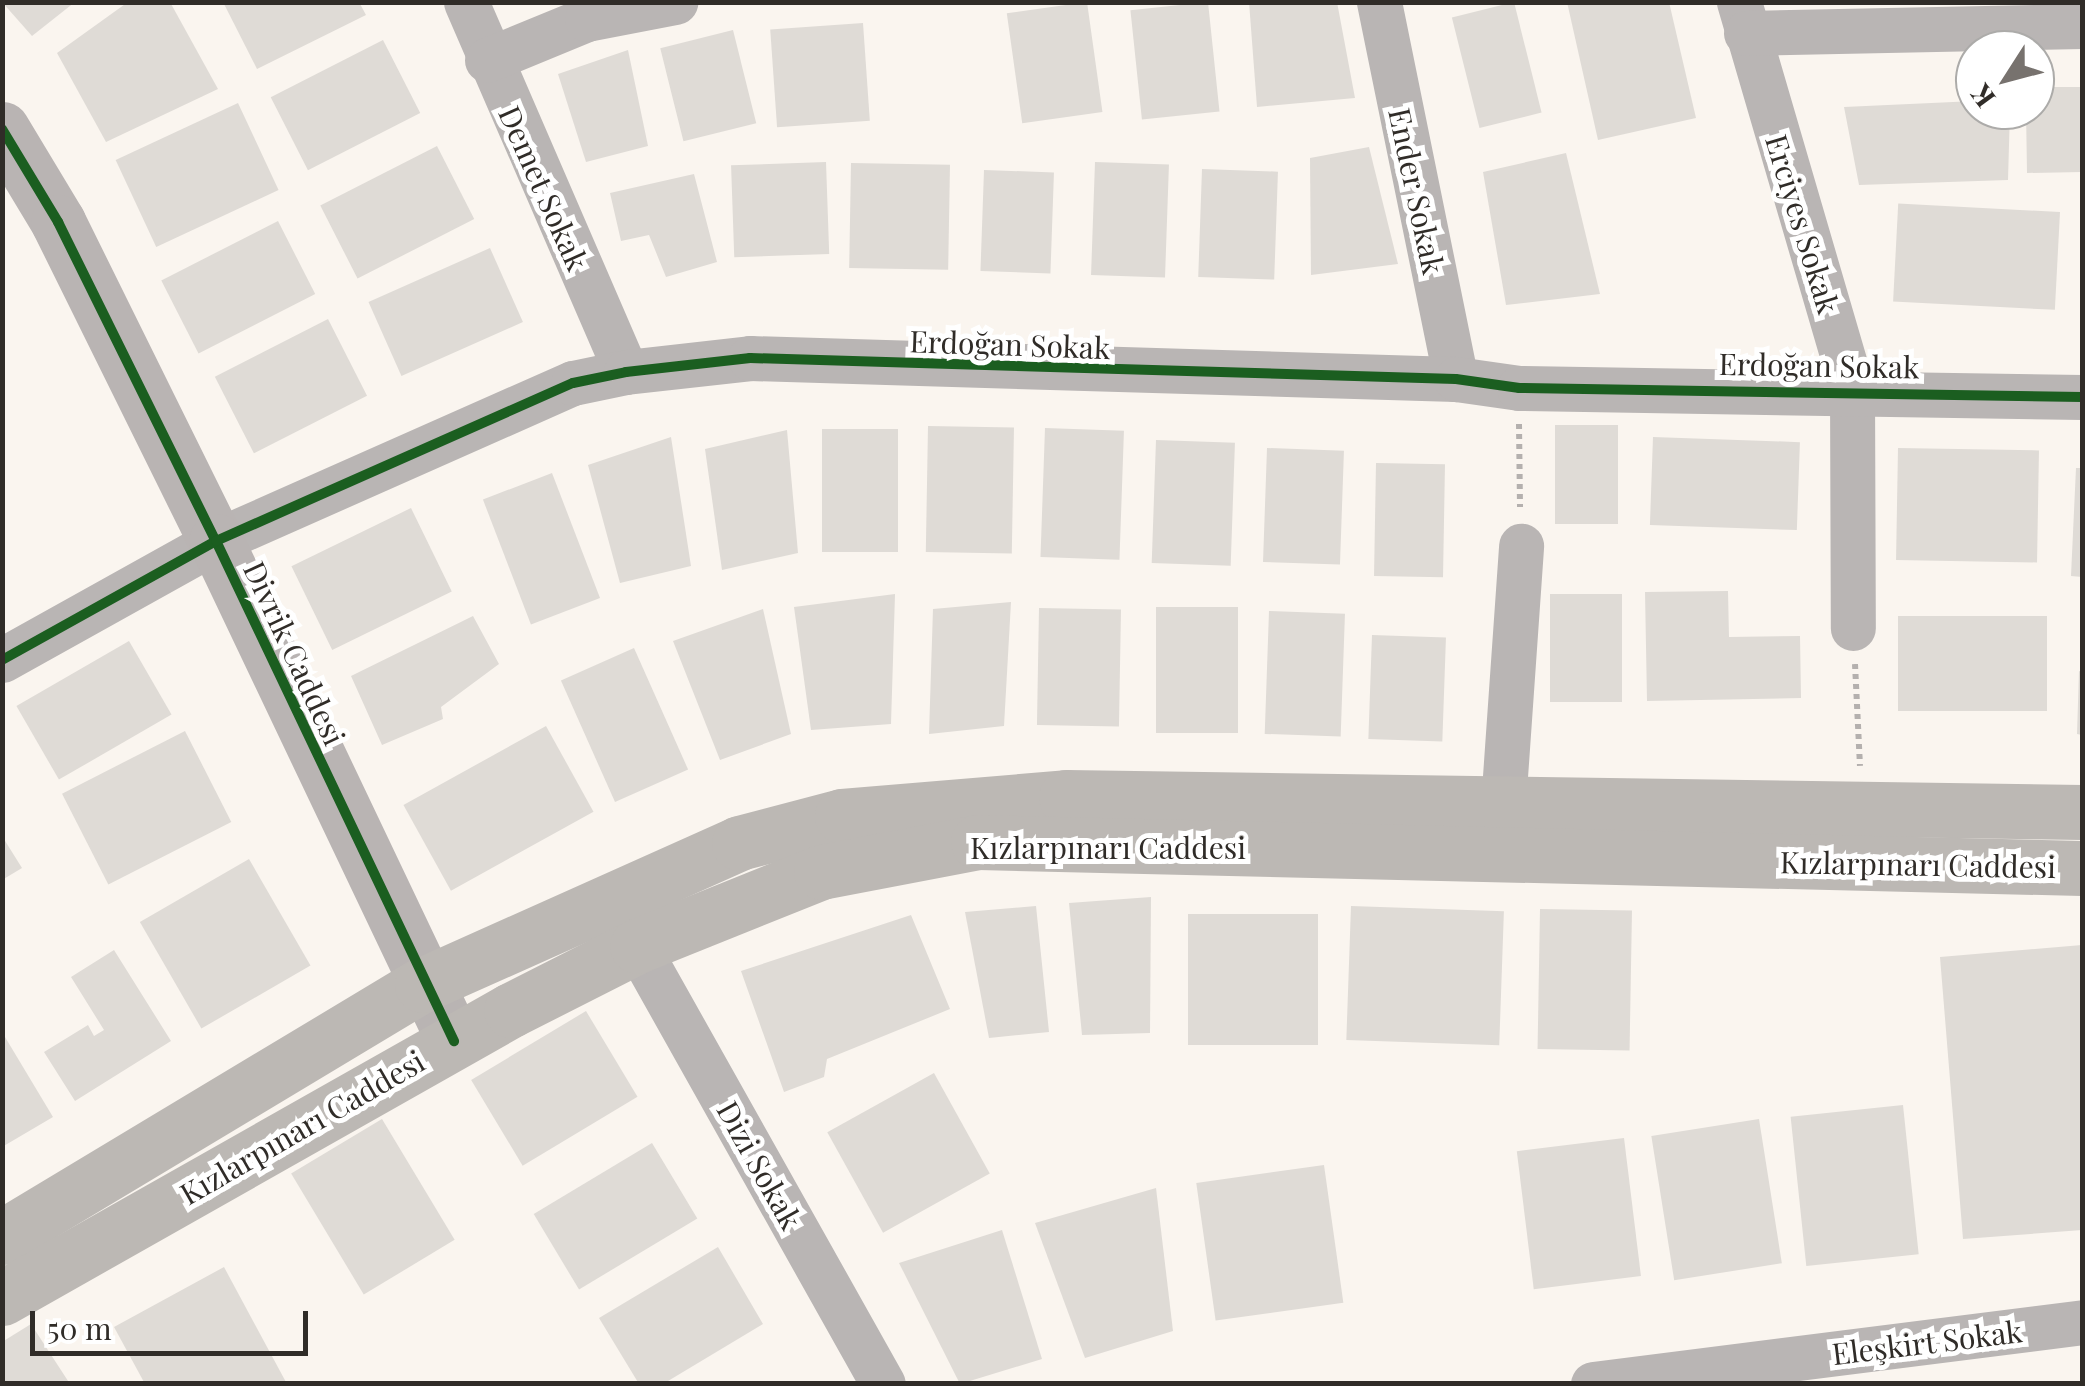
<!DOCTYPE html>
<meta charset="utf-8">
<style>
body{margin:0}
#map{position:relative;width:2085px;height:1386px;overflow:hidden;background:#faf5ef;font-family:"Playfair Display",serif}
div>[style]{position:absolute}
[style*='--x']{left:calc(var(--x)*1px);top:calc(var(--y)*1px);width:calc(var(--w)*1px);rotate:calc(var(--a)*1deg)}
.building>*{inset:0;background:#dfdbd6;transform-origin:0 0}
.path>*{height:6px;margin-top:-3px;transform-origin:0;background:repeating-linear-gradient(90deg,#b4b0ae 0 5px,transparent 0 10px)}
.street>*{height:45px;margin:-22.5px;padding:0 22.5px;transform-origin:22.5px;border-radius:22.5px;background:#b9b5b4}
.secondary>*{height:55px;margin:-27.5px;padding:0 27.5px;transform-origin:27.5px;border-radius:27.5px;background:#b9b4b3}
.primary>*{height:55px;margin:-27.5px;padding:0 27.5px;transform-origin:27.5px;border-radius:27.5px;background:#bcb8b4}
.cycleway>*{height:10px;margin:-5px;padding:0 5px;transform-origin:5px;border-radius:5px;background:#1b5e20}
span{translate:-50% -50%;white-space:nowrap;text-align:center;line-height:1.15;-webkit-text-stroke:10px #fff;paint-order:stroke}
.street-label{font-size:30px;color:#302c28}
.frame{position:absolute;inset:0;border:5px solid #302c28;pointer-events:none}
.north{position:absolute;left:1955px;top:30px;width:100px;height:100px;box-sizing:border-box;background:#fff;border:2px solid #acaba9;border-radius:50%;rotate:234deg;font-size:28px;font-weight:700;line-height:40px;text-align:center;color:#302c28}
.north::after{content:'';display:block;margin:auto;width:35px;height:45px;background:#77726e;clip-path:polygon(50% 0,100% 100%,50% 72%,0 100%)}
.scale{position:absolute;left:30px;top:1311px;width:278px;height:45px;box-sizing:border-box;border:5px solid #302c28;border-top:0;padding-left:12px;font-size:30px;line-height:35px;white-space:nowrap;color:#302c28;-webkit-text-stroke:8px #fff;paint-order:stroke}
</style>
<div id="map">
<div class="building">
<i style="clip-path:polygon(2px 2px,75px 2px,32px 36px)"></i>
<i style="clip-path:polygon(128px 2px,170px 2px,218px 89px,106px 142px,57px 53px)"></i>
<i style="clip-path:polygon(223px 2px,359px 2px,366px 15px,257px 69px)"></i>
<i style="left:1087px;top:2px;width:111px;height:81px;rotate:82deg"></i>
<i style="left:1208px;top:2px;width:110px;height:78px;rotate:84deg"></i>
<i style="clip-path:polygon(1249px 2px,1337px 2px,1355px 98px,1257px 107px)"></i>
<i style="left:1514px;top:2px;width:114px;height:64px;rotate:76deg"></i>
<i style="clip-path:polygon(1567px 2px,1669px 2px,1696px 118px,1598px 140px)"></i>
<i style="left:863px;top:23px;width:98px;height:93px;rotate:86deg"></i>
<i style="left:733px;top:30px;width:96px;height:75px;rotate:76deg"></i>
<i style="left:383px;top:40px;width:82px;height:126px;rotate:63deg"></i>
<i style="clip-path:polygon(628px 50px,648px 146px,586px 162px,558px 74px)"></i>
<i style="clip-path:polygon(2035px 87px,2082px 87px,2082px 172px,2027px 173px,2026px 110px,2035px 110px)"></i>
<i style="clip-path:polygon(1975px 101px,1975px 110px,2010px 110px,2008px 180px,1859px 185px,1844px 107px)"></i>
<i style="left:238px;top:103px;width:96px;height:135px;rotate:65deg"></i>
<i style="left:437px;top:146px;width:82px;height:131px;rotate:63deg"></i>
<i style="clip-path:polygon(1369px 147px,1398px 264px,1311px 275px,1310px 158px)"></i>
<i style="clip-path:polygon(1566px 153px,1600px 294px,1506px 305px,1483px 172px)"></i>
<i style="left:826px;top:162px;width:92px;height:95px;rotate:88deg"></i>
<i style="left:1095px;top:162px;width:74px;height:113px;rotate:2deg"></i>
<i style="left:851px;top:163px;width:99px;height:105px;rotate:1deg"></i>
<i style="left:1202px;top:169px;width:76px;height:108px;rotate:2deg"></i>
<i style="left:984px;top:170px;width:70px;height:101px;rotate:2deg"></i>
<i style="clip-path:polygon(694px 174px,717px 262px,666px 277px,649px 235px,621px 241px,610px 193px)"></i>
<i style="left:2060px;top:212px;width:98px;height:162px;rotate:93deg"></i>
<i style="left:278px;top:221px;width:82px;height:131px;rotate:63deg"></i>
<i style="left:490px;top:248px;width:81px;height:133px;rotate:66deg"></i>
<i style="left:328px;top:319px;width:86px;height:127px;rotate:63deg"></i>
<i style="left:1555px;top:425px;width:63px;height:99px"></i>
<i style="left:928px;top:426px;width:86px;height:126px;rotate:1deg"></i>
<i style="left:1045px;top:428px;width:79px;height:129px;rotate:2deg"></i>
<i style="left:822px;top:429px;width:76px;height:123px"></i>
<i style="clip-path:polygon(787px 430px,798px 553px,722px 570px,705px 449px)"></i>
<i style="clip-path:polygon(671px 437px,691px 566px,620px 583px,588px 465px)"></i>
<i style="left:1653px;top:437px;width:147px;height:88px;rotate:2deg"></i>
<i style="left:1156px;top:440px;width:79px;height:123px;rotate:2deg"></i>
<i style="left:1267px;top:448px;width:77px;height:114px;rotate:2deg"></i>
<i style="left:1898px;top:448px;width:141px;height:112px;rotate:1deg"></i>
<i style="left:1376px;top:463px;width:69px;height:113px;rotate:1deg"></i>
<i style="clip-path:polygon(2076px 468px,2082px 468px,2082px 577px,2071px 576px)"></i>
<i style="left:552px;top:473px;width:134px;height:74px;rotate:69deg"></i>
<i style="left:411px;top:508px;width:93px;height:133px;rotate:64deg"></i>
<i style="clip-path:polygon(1728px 591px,1729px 637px,1800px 636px,1801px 698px,1647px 701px,1645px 592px)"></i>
<i style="clip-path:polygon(895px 594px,891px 724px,811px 730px,794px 607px)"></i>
<i style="left:1550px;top:594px;width:72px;height:108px"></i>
<i style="clip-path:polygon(1011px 602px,1004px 726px,929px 734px,933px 609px)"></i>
<i style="left:1156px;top:607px;width:82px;height:126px"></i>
<i style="left:1039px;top:608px;width:82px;height:117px;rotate:1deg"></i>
<i style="clip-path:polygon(763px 609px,791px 734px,720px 760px,673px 641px)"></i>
<i style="left:1269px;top:611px;width:76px;height:123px;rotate:2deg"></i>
<i style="clip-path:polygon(473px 616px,499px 664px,441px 707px,443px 719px,382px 745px,351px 676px)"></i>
<i style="left:1898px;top:616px;width:149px;height:95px"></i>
<i style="left:1372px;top:635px;width:74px;height:104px;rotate:2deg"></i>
<i style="left:129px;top:641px;width:85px;height:130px;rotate:60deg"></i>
<i style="left:634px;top:648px;width:133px;height:80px;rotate:66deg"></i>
<i style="clip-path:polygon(2079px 671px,2082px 672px,2082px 735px,2077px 734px)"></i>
<i style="left:546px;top:726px;width:98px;height:163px;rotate:61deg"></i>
<i style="left:185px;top:731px;width:102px;height:138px;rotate:63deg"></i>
<i style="clip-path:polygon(2px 836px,22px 868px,2px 880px)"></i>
<i style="left:249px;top:859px;width:123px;height:126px;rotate:60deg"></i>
<i style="clip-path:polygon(1151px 897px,1150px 1033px,1082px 1035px,1069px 903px)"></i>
<i style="clip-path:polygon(1036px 906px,1049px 1032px,989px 1038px,965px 912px)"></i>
<i style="left:1351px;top:906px;width:153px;height:134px;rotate:2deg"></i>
<i style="left:1540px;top:909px;width:92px;height:140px;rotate:1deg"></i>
<i style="left:1188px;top:914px;width:130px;height:131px"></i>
<i style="clip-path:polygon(911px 915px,950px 1009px,827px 1059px,824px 1077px,784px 1092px,741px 971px)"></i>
<i style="clip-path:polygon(2082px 945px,2082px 1230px,1963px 1239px,1940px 957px)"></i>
<i style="clip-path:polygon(114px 950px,171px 1041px,75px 1101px,44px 1052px,88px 1025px,94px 1036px,104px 1030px,71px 977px)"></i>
<i style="left:586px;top:1011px;width:100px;height:134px;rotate:59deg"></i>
<i style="clip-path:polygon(2px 1032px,53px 1117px,2px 1147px)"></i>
<i style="left:934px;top:1073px;width:115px;height:122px;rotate:61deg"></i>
<i style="left:1903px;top:1105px;width:150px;height:113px;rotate:84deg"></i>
<i style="left:382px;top:1119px;width:141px;height:106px;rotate:59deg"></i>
<i style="left:1759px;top:1119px;width:146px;height:109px;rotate:81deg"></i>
<i style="left:1624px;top:1138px;width:139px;height:108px;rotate:83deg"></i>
<i style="left:652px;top:1143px;width:88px;height:138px;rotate:59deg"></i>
<i style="left:1324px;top:1165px;width:139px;height:129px;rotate:82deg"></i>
<i style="clip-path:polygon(1156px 1188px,1173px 1331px,1085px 1358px,1035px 1223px)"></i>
<i style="clip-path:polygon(1002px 1230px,1042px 1359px,960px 1384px,899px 1263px)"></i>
<i style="clip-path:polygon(718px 1247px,763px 1324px,663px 1384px,639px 1384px,599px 1318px)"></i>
<i style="clip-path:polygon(224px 1267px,287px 1384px,145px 1384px,114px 1327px)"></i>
<i style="clip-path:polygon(31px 1324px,70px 1384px,2px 1384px,2px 1342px)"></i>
</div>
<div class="path">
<i style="--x:1519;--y:424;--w:83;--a:89.3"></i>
<i style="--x:1855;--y:664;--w:102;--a:87.2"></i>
</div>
<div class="street">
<i style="--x:466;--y:2;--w:403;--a:66.6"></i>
<i style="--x:1379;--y:2;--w:385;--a:78.5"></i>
<i style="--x:1739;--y:2;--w:402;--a:73.7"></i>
<i style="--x:1852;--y:388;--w:240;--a:89.8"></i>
<i style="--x:1746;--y:33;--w:336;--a:-1.2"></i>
<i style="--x:487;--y:60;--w:108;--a:-22.3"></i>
<i style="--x:587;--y:19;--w:90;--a:-10.9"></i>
<i style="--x:2;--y:660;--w:245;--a:-29.1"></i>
<i style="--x:216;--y:541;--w:390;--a:-23.9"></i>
<i style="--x:573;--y:383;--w:54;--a:-11.7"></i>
<i style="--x:626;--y:372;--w:125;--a:-6.4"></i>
<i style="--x:750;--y:358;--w:706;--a:1.7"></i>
<i style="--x:1456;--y:379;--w:64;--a:8.1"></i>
<i style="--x:1519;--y:388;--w:563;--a:0.92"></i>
<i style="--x:1503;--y:805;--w:260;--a:-86"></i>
<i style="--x:637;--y:946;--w:502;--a:60.68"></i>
<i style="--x:1593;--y:1384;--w:493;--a:-7.2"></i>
</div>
<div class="secondary">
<i style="--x:2;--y:129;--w:109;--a:58.9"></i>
<i style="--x:58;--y:222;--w:356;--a:63.7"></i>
<i style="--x:216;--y:541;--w:554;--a:64.55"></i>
</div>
<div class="primary">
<i style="--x:2;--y:1237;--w:490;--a:-31"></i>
<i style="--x:422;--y:985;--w:347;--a:-24.1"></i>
<i style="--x:739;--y:843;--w:106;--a:-14.7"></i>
<i style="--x:842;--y:816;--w:225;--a:-4.8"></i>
<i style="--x:1066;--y:797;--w:1016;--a:0.85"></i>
<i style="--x:2;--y:1298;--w:585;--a:-29.5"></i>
<i style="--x:511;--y:1010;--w:141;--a:-26.9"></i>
<i style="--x:637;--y:946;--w:198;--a:-21.9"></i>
<i style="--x:821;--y:872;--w:160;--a:-10.8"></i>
<i style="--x:978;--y:842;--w:1104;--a:1.35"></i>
</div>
<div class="cycleway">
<i style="--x:2;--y:129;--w:109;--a:58.9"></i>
<i style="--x:58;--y:222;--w:356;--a:63.7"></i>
<i style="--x:216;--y:541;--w:554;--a:64.55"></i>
<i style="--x:2;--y:660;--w:245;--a:-29.1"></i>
<i style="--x:216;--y:541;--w:390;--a:-23.9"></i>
<i style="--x:573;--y:383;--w:54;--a:-11.7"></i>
<i style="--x:626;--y:372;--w:125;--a:-6.4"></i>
<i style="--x:750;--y:358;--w:706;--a:1.7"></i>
<i style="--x:1456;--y:379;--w:64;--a:8.1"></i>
<i style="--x:1519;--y:388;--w:563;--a:0.92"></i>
</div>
<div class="street-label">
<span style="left:544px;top:188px;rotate:66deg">Demet Sokak</span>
<span style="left:1417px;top:191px;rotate:78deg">Ender Sokak</span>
<span style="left:1803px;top:224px;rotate:73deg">Erciyes Sokak</span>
<span style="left:1010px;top:344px;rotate:2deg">Erdoğan Sokak</span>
<span style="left:1819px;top:365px;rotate:1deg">Erdoğan Sokak</span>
<span style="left:295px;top:653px;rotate:65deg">Divrik Caddesi</span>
<span style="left:1108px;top:847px">Kızlarpınarı Caddesi</span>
<span style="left:1918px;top:864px;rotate:1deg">Kızlarpınarı Caddesi</span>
<span style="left:302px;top:1127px;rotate:-30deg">Kızlarpınarı Caddesi</span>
<span style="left:760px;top:1165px;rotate:61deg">Dizi Sokak</span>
<span style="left:1927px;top:1342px;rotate:-7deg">Eleşkirt Sokak</span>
</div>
<div class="frame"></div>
<div class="north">K</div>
<div class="scale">50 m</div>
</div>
